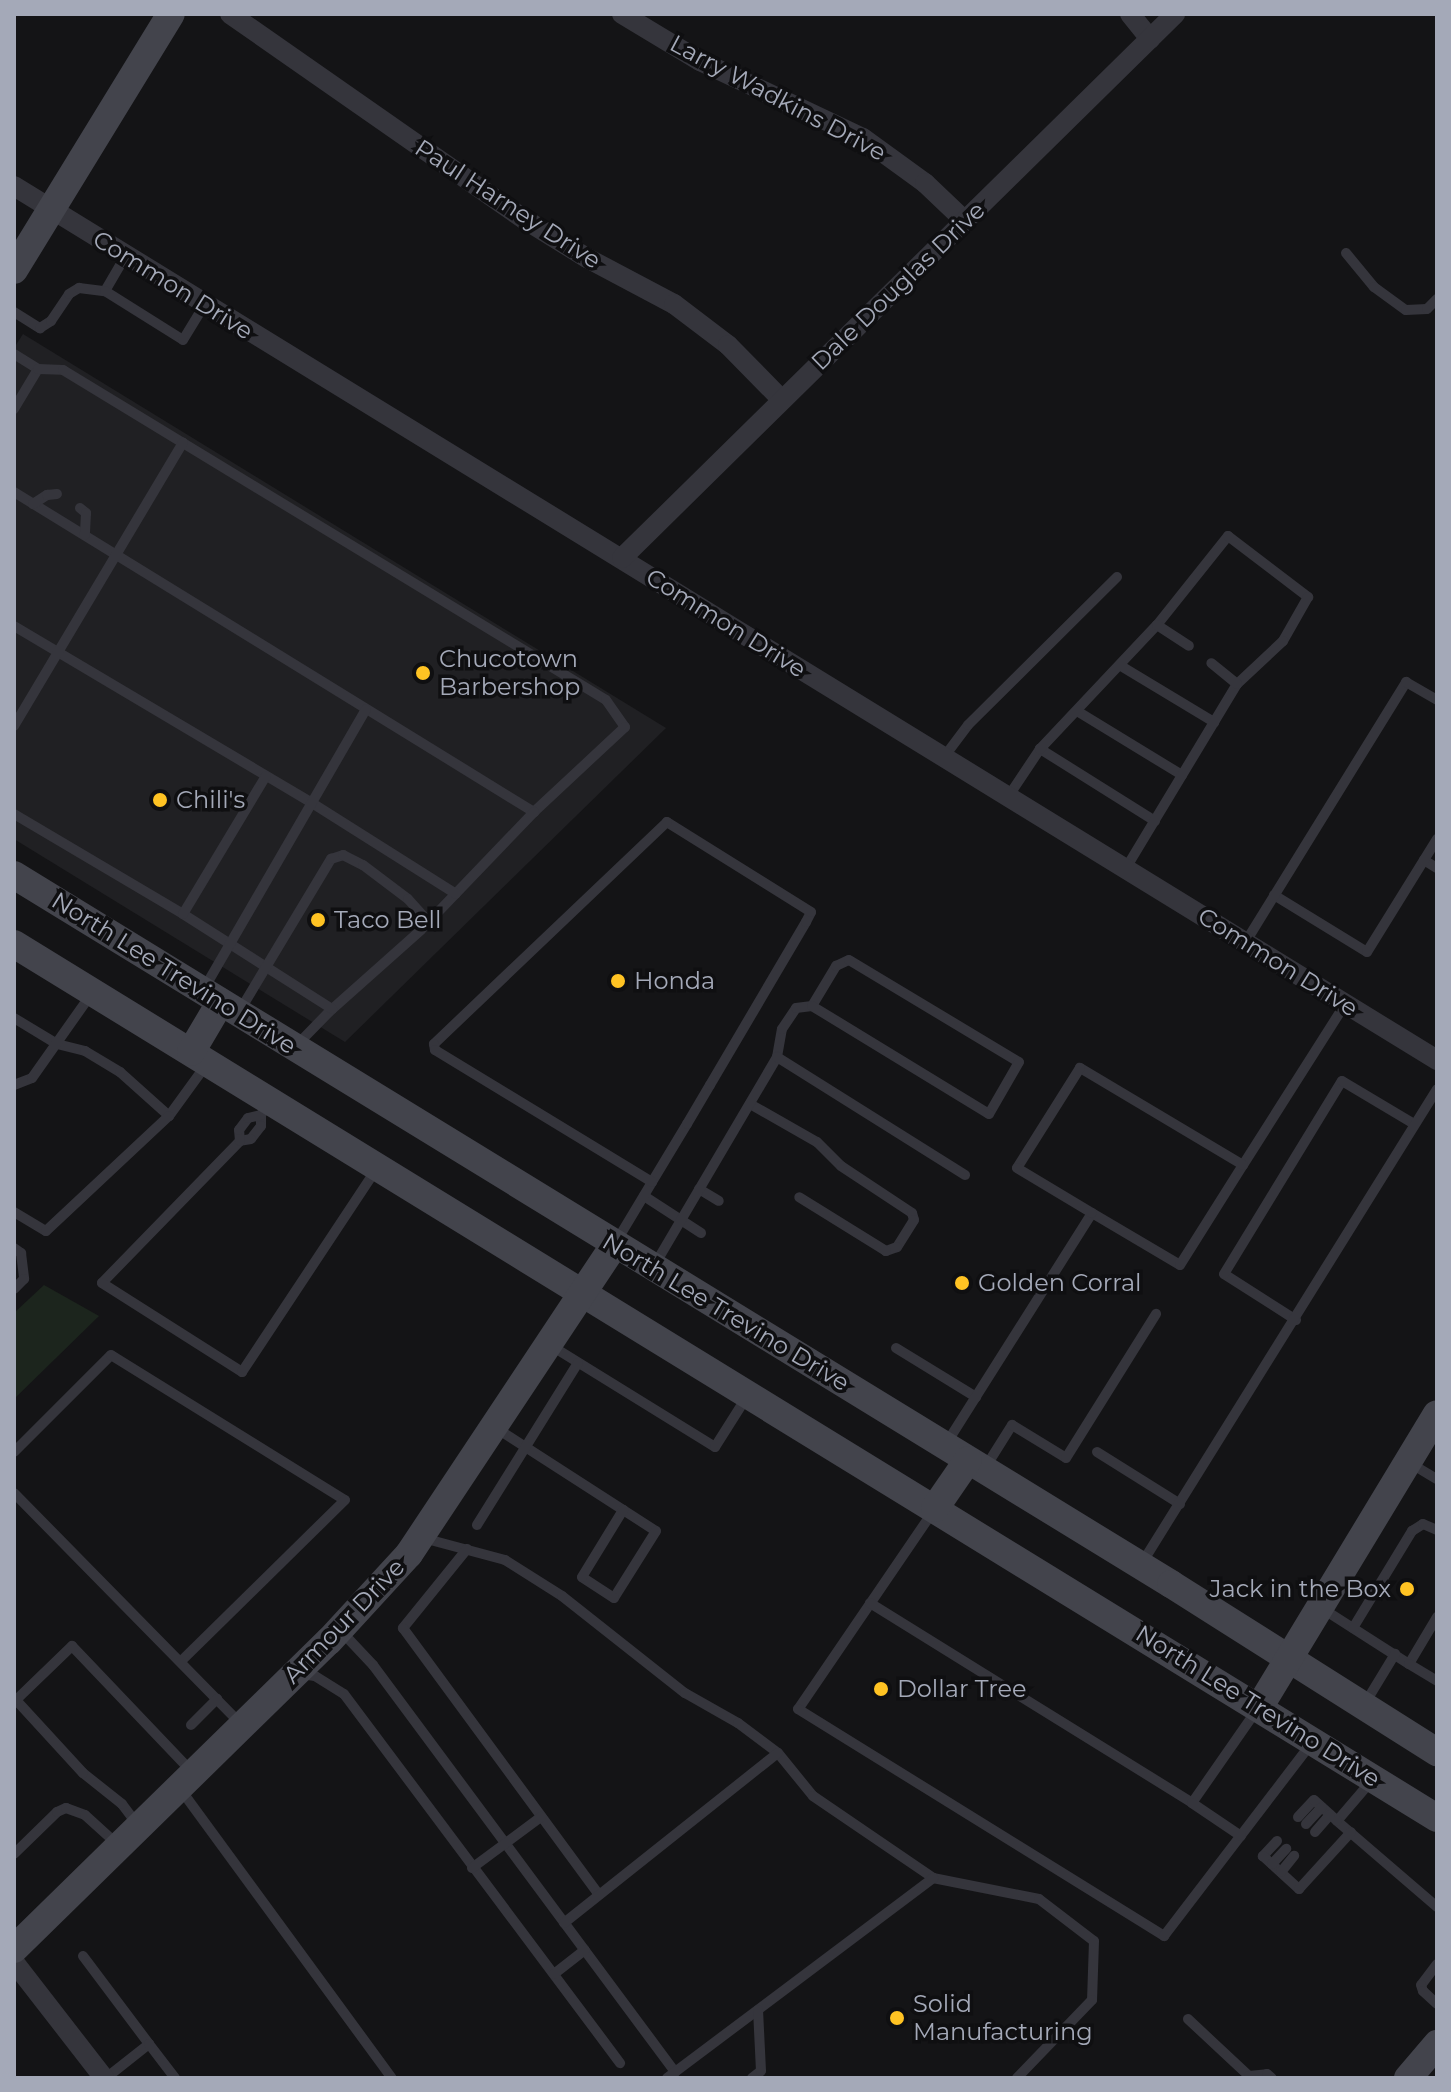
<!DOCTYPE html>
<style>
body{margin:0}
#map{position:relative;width:1451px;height:2092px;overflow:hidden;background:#141416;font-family:Montserrat,sans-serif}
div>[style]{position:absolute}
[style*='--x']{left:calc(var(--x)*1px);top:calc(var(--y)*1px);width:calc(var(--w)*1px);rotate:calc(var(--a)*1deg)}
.built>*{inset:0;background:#202023}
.green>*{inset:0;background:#1c251d}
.lane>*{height:10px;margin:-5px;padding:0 5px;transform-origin:5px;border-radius:5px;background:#35353c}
.street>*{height:20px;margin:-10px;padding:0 10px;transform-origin:10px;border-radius:10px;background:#35353c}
.secondary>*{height:28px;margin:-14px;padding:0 14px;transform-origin:14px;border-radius:14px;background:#43444c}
.dots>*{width:22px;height:22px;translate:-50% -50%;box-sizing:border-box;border:4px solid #0f0f11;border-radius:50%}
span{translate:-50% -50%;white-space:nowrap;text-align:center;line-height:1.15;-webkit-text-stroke:7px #0f0f11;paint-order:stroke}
.street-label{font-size:24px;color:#a4a9b8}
.poi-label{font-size:24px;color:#a4a9b8}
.left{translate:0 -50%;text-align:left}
.right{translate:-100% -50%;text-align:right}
.frame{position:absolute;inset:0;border:16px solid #a4a9b8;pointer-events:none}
</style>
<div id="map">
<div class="built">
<i style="clip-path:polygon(23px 334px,666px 728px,345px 1042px,14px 839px,14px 348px)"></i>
</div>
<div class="green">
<i style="clip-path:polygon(44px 1285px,99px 1316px,14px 1399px,14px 1313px)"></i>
</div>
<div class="lane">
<i style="--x:1346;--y:253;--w:44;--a:50.5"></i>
<i style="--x:1374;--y:287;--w:39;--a:36"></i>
<i style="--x:1406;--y:310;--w:21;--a:-3"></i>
<i style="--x:1427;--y:309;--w:14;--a:-45"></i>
<i style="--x:105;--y:291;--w:42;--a:-59.7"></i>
<i style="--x:14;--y:312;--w:31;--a:32"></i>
<i style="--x:40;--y:328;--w:13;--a:-32"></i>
<i style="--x:51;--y:321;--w:32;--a:-56"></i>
<i style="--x:69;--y:294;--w:12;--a:-31"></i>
<i style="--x:79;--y:288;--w:26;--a:7"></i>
<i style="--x:105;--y:291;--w:92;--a:32.1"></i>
<i style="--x:183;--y:340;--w:42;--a:-58.6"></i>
<i style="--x:14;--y:354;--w:28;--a:32"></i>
<i style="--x:38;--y:369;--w:47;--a:121"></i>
<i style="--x:38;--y:369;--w:25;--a:2"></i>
<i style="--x:63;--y:370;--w:635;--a:31.29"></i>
<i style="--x:606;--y:700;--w:33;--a:55"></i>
<i style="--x:625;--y:727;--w:125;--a:137"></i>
<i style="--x:14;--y:492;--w:611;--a:31.61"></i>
<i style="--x:534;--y:812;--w:163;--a:133.8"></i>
<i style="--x:421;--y:930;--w:123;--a:138.3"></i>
<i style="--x:329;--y:1012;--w:49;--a:134.2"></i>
<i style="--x:33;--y:504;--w:17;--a:-33"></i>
<i style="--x:47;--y:495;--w:10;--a:-6"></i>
<i style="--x:80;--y:508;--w:8;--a:40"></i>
<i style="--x:86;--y:513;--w:22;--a:93"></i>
<i style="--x:1157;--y:625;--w:114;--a:-51.4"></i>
<i style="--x:1228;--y:536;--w:101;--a:37.3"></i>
<i style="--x:1308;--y:597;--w:51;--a:119.6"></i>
<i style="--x:1283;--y:641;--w:63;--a:136.9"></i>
<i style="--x:14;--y:626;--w:347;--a:30.7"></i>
<i style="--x:312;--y:803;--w:170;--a:32.3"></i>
<i style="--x:1121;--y:666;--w:109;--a:31.1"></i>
<i style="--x:1077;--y:711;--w:123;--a:31.4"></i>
<i style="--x:14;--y:726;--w:330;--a:-59.2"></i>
<i style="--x:944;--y:757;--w:40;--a:-53"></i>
<i style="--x:968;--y:725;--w:210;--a:-44.8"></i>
<i style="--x:1008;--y:797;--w:58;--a:-56.3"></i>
<i style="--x:14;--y:814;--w:196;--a:30.6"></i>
<i style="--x:183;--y:914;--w:177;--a:32.5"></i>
<i style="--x:1155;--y:821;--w:136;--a:-147.9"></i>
<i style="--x:1040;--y:749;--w:170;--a:-46.7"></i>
<i style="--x:1157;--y:625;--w:38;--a:33"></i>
<i style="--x:1424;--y:860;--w:15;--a:32"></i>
<i style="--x:1126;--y:868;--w:215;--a:-58.9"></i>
<i style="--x:1237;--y:684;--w:33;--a:-141"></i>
<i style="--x:1274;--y:895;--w:109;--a:31.5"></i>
<i style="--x:1367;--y:952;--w:133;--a:-58.2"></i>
<i style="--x:183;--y:914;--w:161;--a:-59"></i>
<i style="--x:1245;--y:943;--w:307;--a:-58.3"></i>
<i style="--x:1406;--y:682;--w:36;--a:30"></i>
<i style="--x:205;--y:987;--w:321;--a:-59.9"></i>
<i style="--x:239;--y:1012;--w:179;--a:-59"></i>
<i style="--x:331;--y:859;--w:13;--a:-18"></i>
<i style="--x:343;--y:855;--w:22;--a:27"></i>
<i style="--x:363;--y:865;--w:56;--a:37.1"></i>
<i style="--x:408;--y:899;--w:31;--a:48"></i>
<i style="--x:14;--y:1018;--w:50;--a:31.2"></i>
<i style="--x:57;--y:1044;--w:29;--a:14"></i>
<i style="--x:85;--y:1051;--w:41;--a:31"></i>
<i style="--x:120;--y:1072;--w:66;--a:41.9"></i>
<i style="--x:169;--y:1116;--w:63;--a:-54"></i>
<i style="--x:777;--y:1057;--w:28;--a:-80"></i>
<i style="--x:782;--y:1029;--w:25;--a:-56"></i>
<i style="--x:796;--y:1008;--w:16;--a:-7"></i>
<i style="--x:812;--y:1006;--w:47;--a:-59"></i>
<i style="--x:836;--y:966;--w:14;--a:-25"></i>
<i style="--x:849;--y:960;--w:198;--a:31"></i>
<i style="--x:1019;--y:1062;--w:60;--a:120"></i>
<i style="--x:989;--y:1114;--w:207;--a:-148.6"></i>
<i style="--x:14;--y:1085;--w:19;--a:-21"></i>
<i style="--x:32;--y:1078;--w:104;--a:-54.8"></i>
<i style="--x:268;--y:1103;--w:14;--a:120"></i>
<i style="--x:261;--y:1115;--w:11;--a:90"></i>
<i style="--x:261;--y:1126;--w:16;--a:128"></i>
<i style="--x:251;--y:1139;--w:11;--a:170"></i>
<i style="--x:240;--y:1141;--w:198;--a:134.2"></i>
<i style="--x:102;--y:1283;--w:166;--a:32.4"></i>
<i style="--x:242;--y:1372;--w:245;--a:-56.5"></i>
<i style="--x:750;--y:1104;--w:77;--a:29.6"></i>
<i style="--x:817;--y:1142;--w:34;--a:45"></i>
<i style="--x:841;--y:1166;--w:85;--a:33.5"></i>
<i style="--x:912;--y:1213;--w:7;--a:74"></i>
<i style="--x:914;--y:1220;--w:32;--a:122"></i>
<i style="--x:897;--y:1247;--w:12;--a:160"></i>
<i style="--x:886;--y:1251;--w:102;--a:-148.2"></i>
<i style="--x:240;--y:1141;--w:11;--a:-95"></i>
<i style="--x:239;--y:1130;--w:15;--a:-53"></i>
<i style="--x:248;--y:1118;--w:13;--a:-13"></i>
<i style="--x:1243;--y:1165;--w:191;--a:-57.6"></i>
<i style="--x:699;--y:1189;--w:23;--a:31"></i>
<i style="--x:644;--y:1196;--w:68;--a:33"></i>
<i style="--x:14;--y:1212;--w:37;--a:31"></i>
<i style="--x:46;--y:1231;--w:168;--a:-43.1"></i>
<i style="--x:616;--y:1242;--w:70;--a:-59"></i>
<i style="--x:652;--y:1182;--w:68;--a:-58.9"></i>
<i style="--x:687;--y:1124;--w:45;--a:-59.5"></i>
<i style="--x:710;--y:1085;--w:189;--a:-59.5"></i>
<i style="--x:806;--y:922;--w:11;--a:-63"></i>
<i style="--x:811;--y:912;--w:170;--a:-148"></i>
<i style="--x:667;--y:822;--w:322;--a:136.4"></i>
<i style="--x:434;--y:1044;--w:6;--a:81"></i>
<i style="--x:435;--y:1050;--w:254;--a:31.3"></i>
<i style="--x:14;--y:1248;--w:9;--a:36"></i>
<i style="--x:21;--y:1253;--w:26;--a:83"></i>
<i style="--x:24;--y:1279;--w:14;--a:135"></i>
<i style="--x:654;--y:1266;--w:243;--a:-59.5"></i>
<i style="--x:777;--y:1057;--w:222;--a:32.1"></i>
<i style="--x:1296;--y:1320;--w:85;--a:-147.4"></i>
<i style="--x:1224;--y:1274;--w:226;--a:-58.6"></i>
<i style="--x:1342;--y:1081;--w:84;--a:30.8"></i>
<i style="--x:550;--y:1345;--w:194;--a:31.7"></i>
<i style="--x:715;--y:1447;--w:58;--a:-57.7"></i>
<i style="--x:896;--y:1348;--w:94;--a:31.5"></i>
<i style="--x:496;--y:1428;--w:190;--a:32.8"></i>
<i style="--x:656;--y:1531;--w:79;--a:122.1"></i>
<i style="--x:614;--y:1598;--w:38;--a:-147"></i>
<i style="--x:582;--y:1577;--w:79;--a:-58.5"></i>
<i style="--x:946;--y:1444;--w:273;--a:-57.7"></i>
<i style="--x:1092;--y:1213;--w:102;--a:30.6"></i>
<i style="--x:1180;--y:1265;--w:118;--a:-57.8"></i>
<i style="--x:1243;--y:1165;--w:190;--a:-149.2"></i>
<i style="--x:1080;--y:1068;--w:118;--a:122.2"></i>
<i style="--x:1017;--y:1168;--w:87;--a:31"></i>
<i style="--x:14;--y:1452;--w:137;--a:-45"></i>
<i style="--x:111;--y:1355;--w:275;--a:31.8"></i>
<i style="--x:345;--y:1500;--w:230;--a:135.5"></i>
<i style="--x:1097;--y:1452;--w:98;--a:32.1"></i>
<i style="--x:1410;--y:1463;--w:31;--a:31"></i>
<i style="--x:985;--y:1468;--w:51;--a:-57.9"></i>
<i style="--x:1012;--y:1425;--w:63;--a:31.4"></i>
<i style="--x:1066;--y:1458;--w:170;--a:-58"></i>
<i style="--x:14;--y:1493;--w:322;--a:45.5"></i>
<i style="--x:934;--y:1510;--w:241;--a:124.3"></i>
<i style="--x:798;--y:1709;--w:431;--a:31.8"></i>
<i style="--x:1164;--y:1936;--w:240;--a:-52.6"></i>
<i style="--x:477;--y:1525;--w:191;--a:-58.1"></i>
<i style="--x:423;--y:1538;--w:85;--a:15"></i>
<i style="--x:505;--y:1560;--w:67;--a:32.3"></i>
<i style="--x:562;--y:1596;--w:157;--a:38.3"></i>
<i style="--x:685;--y:1693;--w:61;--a:29.5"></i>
<i style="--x:738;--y:1723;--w:50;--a:36.9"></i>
<i style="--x:778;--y:1753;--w:55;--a:50.9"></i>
<i style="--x:813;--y:1796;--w:145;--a:34.3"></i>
<i style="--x:933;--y:1878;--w:108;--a:11.2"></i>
<i style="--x:1039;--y:1899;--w:69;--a:37.4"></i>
<i style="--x:1094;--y:1941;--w:59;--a:91.9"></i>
<i style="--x:1092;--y:2000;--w:108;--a:133.9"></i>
<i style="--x:467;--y:1549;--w:102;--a:129"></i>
<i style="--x:403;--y:1628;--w:331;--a:53.7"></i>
<i style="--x:1142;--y:1563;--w:558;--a:-58.1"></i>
<i style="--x:870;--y:1603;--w:379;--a:31.8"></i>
<i style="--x:1192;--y:1803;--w:112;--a:-55.2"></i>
<i style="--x:1323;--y:1609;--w:102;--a:32.6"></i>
<i style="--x:1409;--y:1664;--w:55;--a:-59.2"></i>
<i style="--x:1353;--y:1628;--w:114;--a:-58.7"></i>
<i style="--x:1412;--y:1531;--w:13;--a:-32"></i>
<i style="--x:1423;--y:1524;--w:15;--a:23"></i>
<i style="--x:341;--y:1631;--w:47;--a:46.7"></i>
<i style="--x:373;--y:1665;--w:507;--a:53.42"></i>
<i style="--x:1409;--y:1664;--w:33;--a:31"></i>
<i style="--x:301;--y:1674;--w:14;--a:8"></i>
<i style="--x:315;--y:1676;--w:34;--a:32"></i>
<i style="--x:344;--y:1694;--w:461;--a:53.2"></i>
<i style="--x:1364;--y:1705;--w:60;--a:-58.7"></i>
<i style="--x:191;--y:1725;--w:37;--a:-45"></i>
<i style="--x:1373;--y:1779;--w:55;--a:130.6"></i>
<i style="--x:1337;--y:1821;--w:132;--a:40.7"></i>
<i style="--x:181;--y:1790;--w:357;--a:53.8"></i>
<i style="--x:1192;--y:1803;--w:59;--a:34"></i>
<i style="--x:1298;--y:1817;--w:23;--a:-47"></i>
<i style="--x:1314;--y:1800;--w:31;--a:42"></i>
<i style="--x:137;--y:1824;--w:25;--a:-127"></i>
<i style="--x:122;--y:1804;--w:50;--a:-141.5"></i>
<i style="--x:83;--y:1773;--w:99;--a:-132.5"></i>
<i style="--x:16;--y:1700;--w:78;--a:-44"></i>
<i style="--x:72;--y:1646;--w:173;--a:46.4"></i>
<i style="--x:1306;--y:1824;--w:23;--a:-47"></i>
<i style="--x:1315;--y:1832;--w:23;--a:-49"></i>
<i style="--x:1277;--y:1841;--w:21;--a:133"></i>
<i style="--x:1263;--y:1856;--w:49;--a:42.5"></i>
<i style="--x:1299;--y:1889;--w:77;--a:-47.6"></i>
<i style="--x:14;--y:1854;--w:60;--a:-44.3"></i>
<i style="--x:57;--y:1812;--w:10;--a:-24"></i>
<i style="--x:66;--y:1808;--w:20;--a:20"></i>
<i style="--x:85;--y:1815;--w:43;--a:42.2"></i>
<i style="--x:1272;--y:1864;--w:21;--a:-47"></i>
<i style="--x:472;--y:1868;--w:86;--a:-36.5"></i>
<i style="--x:1281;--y:1872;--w:21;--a:-51"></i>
<i style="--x:564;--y:1923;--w:273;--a:-38.5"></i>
<i style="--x:83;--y:1956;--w:110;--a:53.1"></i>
<i style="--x:1437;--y:1964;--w:26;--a:127"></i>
<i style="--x:1421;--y:1985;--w:6;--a:72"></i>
<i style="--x:1423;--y:1991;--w:19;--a:43"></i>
<i style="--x:554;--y:1974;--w:39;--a:-38"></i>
<i style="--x:1188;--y:2019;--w:83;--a:43.1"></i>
<i style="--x:1249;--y:2076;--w:18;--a:-6"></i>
<i style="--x:1267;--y:2074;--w:6;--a:39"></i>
<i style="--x:106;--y:2078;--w:55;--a:-38.3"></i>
<i style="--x:149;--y:2044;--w:43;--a:52.6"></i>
<i style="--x:667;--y:2078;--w:333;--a:-36.9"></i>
<i style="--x:752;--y:2078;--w:11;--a:-38"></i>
<i style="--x:761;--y:2071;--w:61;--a:-92.8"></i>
</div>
<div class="street">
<i style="--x:230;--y:14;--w:358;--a:34.9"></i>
<i style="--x:524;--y:219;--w:74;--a:31.8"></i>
<i style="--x:587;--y:258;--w:98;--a:27.9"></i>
<i style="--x:674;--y:304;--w:68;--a:37.2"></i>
<i style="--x:728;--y:345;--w:76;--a:45.5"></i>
<i style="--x:622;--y:14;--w:91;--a:31.1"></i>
<i style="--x:700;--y:61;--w:180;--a:25.3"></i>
<i style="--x:863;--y:138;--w:77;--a:36"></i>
<i style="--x:925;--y:183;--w:54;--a:43.5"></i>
<i style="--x:1130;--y:14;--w:32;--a:51"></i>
<i style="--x:14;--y:186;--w:1670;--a:31.56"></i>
<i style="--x:622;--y:558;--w:776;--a:-44.53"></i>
<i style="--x:14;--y:1962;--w:147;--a:52.2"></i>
</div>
<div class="secondary">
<i style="--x:14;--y:270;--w:300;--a:-58.5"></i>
<i style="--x:14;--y:875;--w:1357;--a:31.5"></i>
<i style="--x:1171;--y:1584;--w:315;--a:32.3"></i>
<i style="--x:14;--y:944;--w:1670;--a:31.56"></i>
<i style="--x:191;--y:1052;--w:57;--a:-59.4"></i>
<i style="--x:935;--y:1508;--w:58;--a:-55.5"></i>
<i style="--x:1260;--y:1706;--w:341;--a:-58.8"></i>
<i style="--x:14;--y:1949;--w:441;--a:-44.4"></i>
<i style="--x:329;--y:1641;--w:118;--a:-47.4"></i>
<i style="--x:409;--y:1554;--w:372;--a:-56.4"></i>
<i style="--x:1408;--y:2078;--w:45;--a:-49.5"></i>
</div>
<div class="dots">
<i style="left:423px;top:673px;background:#ffc323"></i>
<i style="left:160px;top:800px;background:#ffc323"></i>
<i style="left:318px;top:920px;background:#ffc323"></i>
<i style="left:618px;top:981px;background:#ffc323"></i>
<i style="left:962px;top:1283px;background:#ffc323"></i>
<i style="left:1407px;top:1589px;background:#ffc323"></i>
<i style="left:881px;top:1689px;background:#ffc323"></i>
<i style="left:897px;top:2018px;background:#ffc323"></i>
</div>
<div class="street-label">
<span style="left:778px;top:98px;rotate:28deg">Larry Wadkins Drive</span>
<span style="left:508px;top:204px;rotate:33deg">Paul Harney Drive</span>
<span style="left:173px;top:285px;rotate:32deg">Common Drive</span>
<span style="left:898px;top:286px;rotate:-44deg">Dale Douglas Drive</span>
<span style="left:726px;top:623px;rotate:32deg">Common Drive</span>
<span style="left:1278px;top:962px;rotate:32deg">Common Drive</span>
<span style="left:174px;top:973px;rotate:32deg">North Lee Trevino Drive</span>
<span style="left:726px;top:1312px;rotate:31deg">North Lee Trevino Drive</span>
<span style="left:344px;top:1621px;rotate:-46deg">Armour Drive</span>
<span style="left:1258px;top:1706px;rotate:32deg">North Lee Trevino Drive</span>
</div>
<div class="poi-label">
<span class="left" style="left:439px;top:673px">Chucotown<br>Barbershop</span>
<span class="left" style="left:176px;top:800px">Chili's</span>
<span class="left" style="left:334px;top:920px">Taco Bell</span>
<span class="left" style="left:634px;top:981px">Honda</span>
<span class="left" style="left:978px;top:1283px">Golden Corral</span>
<span class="right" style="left:1391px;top:1589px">Jack in the Box</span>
<span class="left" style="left:897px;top:1689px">Dollar Tree</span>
<span class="left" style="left:913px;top:2018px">Solid<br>Manufacturing</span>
</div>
<div class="frame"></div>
</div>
